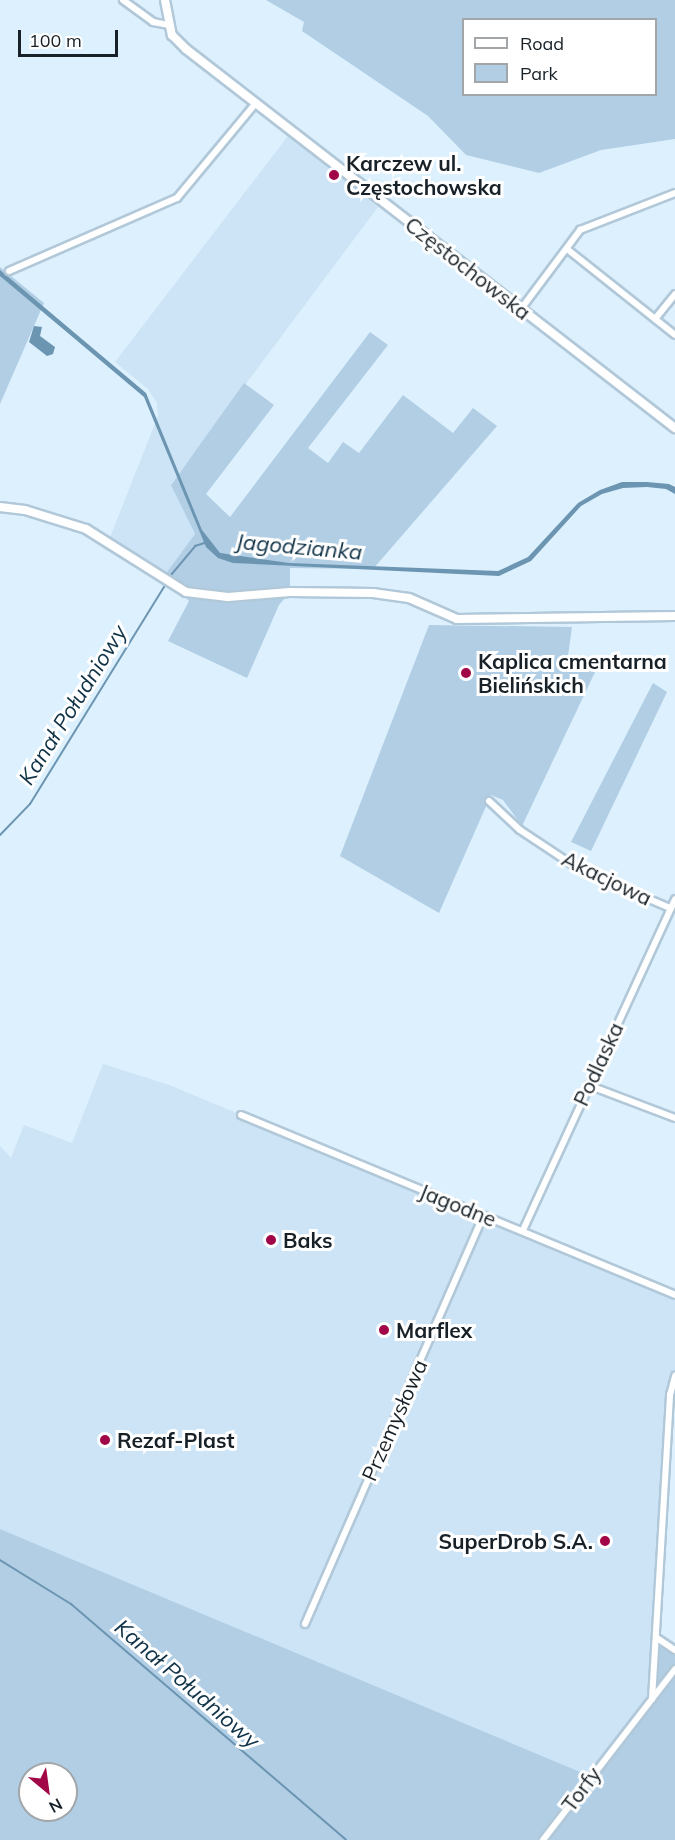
<!DOCTYPE html>
<meta charset="utf-8">
<style>
body{margin:0}
#map{position:relative;width:675px;height:1840px;overflow:hidden;background:#ddf0fe;font-family:Mulish,sans-serif}
div>[style]{position:absolute}
[style*='--x']{left:calc(var(--x)*1px);top:calc(var(--y)*1px);width:calc(var(--w)*1px);rotate:calc(var(--a)*1deg)}
.built>*{inset:0;background:#cce4f6}
.green>*{inset:0;background:#b1cee4}
.water>*{inset:0;background:#6c95b2}
.stream>*{height:2px;margin:-1px;padding:0 1px;transform-origin:1px;border-radius:1px;background:#6c95b2}
.roads{filter:drop-shadow(2px 0 #b1c8d9) drop-shadow(-2px 0 #b1c8d9) drop-shadow(0 2px #b1c8d9) drop-shadow(0 -2px #b1c8d9)}
.street>*{height:6px;margin:-3px;padding:0 3px;transform-origin:3px;border-radius:3px;background:#fff}
.secondary>*{height:8px;margin:-4px;padding:0 4px;transform-origin:4px;border-radius:4px;background:#fff}
.dots>*{width:16px;height:16px;translate:-50% -50%;box-sizing:border-box;border:3px solid #fff;border-radius:50%}
span{translate:-50% -50%;white-space:nowrap;text-align:center;line-height:1.15;-webkit-text-stroke:6px #fff;paint-order:stroke}
.poi-label{font-size:21px;color:#182127;font-weight:700}
.left{translate:0 -50%;text-align:left}
.right{translate:-100% -50%;text-align:right}
.street-label{font-size:21px;color:#182127}
.water-label{font-size:22px;color:#0f3247;font-style:italic}
.legend{position:absolute;left:462px;top:18px;width:195px;height:78px;box-sizing:border-box;background:#fff;border:2px solid #a3a6a9;margin:0;padding:8px 10px;list-style:none;font-size:18px;color:#182127}
.legend li{display:flex;align-items:center;gap:12px;height:30px}
.legend b{width:30px;border:2px solid #a3a6a9}
.north{position:absolute;left:18px;top:1762px;width:60px;height:60px;box-sizing:border-box;background:#fff;border:2px solid #a3a6a9;border-radius:50%;rotate:151deg;font-size:16px;font-weight:700;line-height:24px;text-align:center;color:#182127}
.north::after{content:'';display:block;margin:auto;width:21px;height:27px;background:#a10646;clip-path:polygon(50% 0,100% 100%,50% 72%,0 100%)}
.scale{position:absolute;left:18px;top:30px;width:100px;height:27px;box-sizing:border-box;border:3px solid #182127;border-top:0;padding-left:8px;font-size:18px;line-height:21px;white-space:nowrap;color:#182127;-webkit-text-stroke:4px #fff;paint-order:stroke}
</style>
<div id="map">
<div class="built">
<i style="clip-path:polygon(288px 136px,378px 207px,171px 484px,195px 534px,164px 576px,109px 540px,158px 416px,157px 403px,148px 389px,115px 362px)"></i>
<i style="clip-path:polygon(103px 1064px,169px 1085px,675px 1295px,675px 1376px,670px 1395px,652px 1699px,590px 1776px,0 1529px,0 1146px,11px 1158px,24px 1125px,72px 1143px)"></i>
</div>
<div class="green">
<i style="clip-path:polygon(evenodd,266px 0,675px 0,675px 139px,601px 150px,539px 173px,466px 155px,428px 116px,302px 31px,304px 22px,266px 0,464px 20px,656px 20px,656px 94px,464px 94px,464px 20px)"></i>
<i style="clip-path:polygon(0 267px,44px 303px,0 404px)"></i>
<i style="clip-path:polygon(370px 332px,388px 345px,308px 448px,328px 463px,343px 442px,359px 453px,403px 395px,453px 433px,473px 408px,497px 426px,373px 569px,290px 568px,290px 592px,279px 605px,247px 678px,168px 641px,189px 601px,164px 576px,195px 534px,171px 485px,244px 383px,274px 405px,206px 494px,230px 517px)"></i>
<i style="clip-path:polygon(429px 625px,572px 627px,567px 663px,596px 670px,522px 826px,503px 800px,491px 795px,439px 913px,340px 856px)"></i>
<i style="clip-path:polygon(653px 683px,667px 692px,591px 851px,571px 842px)"></i>
<i style="clip-path:polygon(evenodd,0 1529px,590px 1776px,652px 1699px,657px 1638px,675px 1650px,675px 1840px,0 1840px,0 1529px,30px 1774px,66px 1774px,66px 1810px,30px 1810px,30px 1774px)"></i>
</div>
<div class="water">
<i style="clip-path:polygon(0 270px,146px 393px,202px 530px,220px 553px,289px 563px,498px 571px,528px 557px,578px 503px,600px 490px,622px 482px,647px 482px,669px 484px,675px 487px,675px 494px,666px 489px,647px 487px,623px 488px,602px 494px,581px 506px,531px 561px,499px 576px,233px 563px,218px 558px,206px 547px,144px 397px,0 276px)"></i>
<i style="clip-path:polygon(34px 326px,42px 327px,40px 336px,55px 347px,53px 354px,47px 356px,29px 342px)"></i>
</div>
<div class="stream">
<i style="--x:171;--y:575;--w:38;--a:-50"></i>
<i style="--x:195;--y:546;--w:10;--a:-17"></i>
<i style="--x:0;--y:835;--w:43;--a:-45.9"></i>
<i style="--x:30;--y:804;--w:257;--a:-58.3"></i>
<i style="--x:0;--y:1560;--w:84;--a:31.8"></i>
<i style="--x:71;--y:1604;--w:362;--a:40.6"></i>
</div>
<div class="roads">
<div class="street">
<i style="--x:123;--y:0;--w:37;--a:36"></i>
<i style="--x:153;--y:22;--w:15;--a:11"></i>
<i style="--x:567;--y:249;--w:138;--a:38.5"></i>
<i style="--x:9;--y:271;--w:183;--a:-23.5"></i>
<i style="--x:177;--y:198;--w:124;--a:-50.3"></i>
<i style="--x:521;--y:309;--w:99;--a:-53.2"></i>
<i style="--x:580;--y:230;--w:102;--a:-21.3"></i>
<i style="--x:655;--y:319;--w:32;--a:-51"></i>
<i style="--x:489;--y:801;--w:42;--a:43.1"></i>
<i style="--x:520;--y:830;--w:71;--a:33.5"></i>
<i style="--x:579;--y:869;--w:99;--a:23.2"></i>
<i style="--x:588;--y:1085;--w:93;--a:20.8"></i>
<i style="--x:241;--y:1115;--w:470;--a:22.5"></i>
<i style="--x:523;--y:1230;--w:364;--a:-65.3"></i>
<i style="--x:305;--y:1624;--w:445;--a:-66.4"></i>
<i style="--x:657;--y:1638;--w:22;--a:34"></i>
<i style="--x:652;--y:1699;--w:305;--a:-86.6"></i>
<i style="--x:670;--y:1395;--w:20;--a:-75"></i>
<i style="--x:543;--y:1840;--w:216;--a:-52.3"></i>
</div>
<div class="secondary">
<i style="--x:165;--y:0;--w:36;--a:79"></i>
<i style="--x:172;--y:35;--w:20;--a:45"></i>
<i style="--x:186;--y:49;--w:619;--a:37.78"></i>
<i style="--x:0;--y:507;--w:25;--a:7"></i>
<i style="--x:25;--y:510;--w:64;--a:17.3"></i>
<i style="--x:86;--y:529;--w:118;--a:32.2"></i>
<i style="--x:186;--y:592;--w:42;--a:6.8"></i>
<i style="--x:228;--y:597;--w:62;--a:-4.6"></i>
<i style="--x:290;--y:592;--w:83;--a:0.7"></i>
<i style="--x:373;--y:593;--w:36;--a:8"></i>
<i style="--x:409;--y:598;--w:52;--a:23.6"></i>
<i style="--x:457;--y:619;--w:218;--a:-0.8"></i>
</div>
</div>
<div class="dots">
<i style="left:334px;top:175px;background:#a10646"></i>
<i style="left:466px;top:673px;background:#a10646"></i>
<i style="left:271px;top:1240px;background:#a10646"></i>
<i style="left:384px;top:1330px;background:#a10646"></i>
<i style="left:105px;top:1440px;background:#a10646"></i>
<i style="left:605px;top:1541px;background:#a10646"></i>
</div>
<div class="poi-label">
<span class="left" style="left:346px;top:175px">Karczew ul.<br>Częstochowska</span>
<span class="left" style="left:478px;top:673px">Kaplica cmentarna<br>Bielińskich</span>
<span class="left" style="left:283px;top:1240px">Baks</span>
<span class="left" style="left:396px;top:1330px">Marflex</span>
<span class="left" style="left:117px;top:1440px">Rezaf-Plast</span>
<span class="right" style="left:593px;top:1541px">SuperDrob S.A.</span>
</div>
<div class="street-label">
<span style="left:468px;top:268px;rotate:38deg">Częstochowska</span>
<span style="left:607px;top:878px;rotate:26deg">Akacjowa</span>
<span style="left:598px;top:1064px;rotate:-65deg">Podlaska</span>
<span style="left:458px;top:1205px;rotate:22deg">Jagodne</span>
<span style="left:394px;top:1420px;rotate:-66deg">Przemysłowa</span>
<span style="left:581px;top:1789px;rotate:-53deg">Torfy</span>
</div>
<div class="water-label">
<span style="left:299px;top:547px;rotate:5deg">Jagodzianka</span>
<span style="left:73px;top:705px;rotate:-58deg">Kanał Południowy</span>
<span style="left:187px;top:1684px;rotate:41deg">Kanał Południowy</span>
</div>
<ul class="legend">
<li><b style="height:8px;background:#fff"></b>Road</li>
<li><b style="height:16px;background:#b1cee4"></b>Park</li>
</ul>
<div class="north">N</div>
<div class="scale">100 m</div>
</div>
